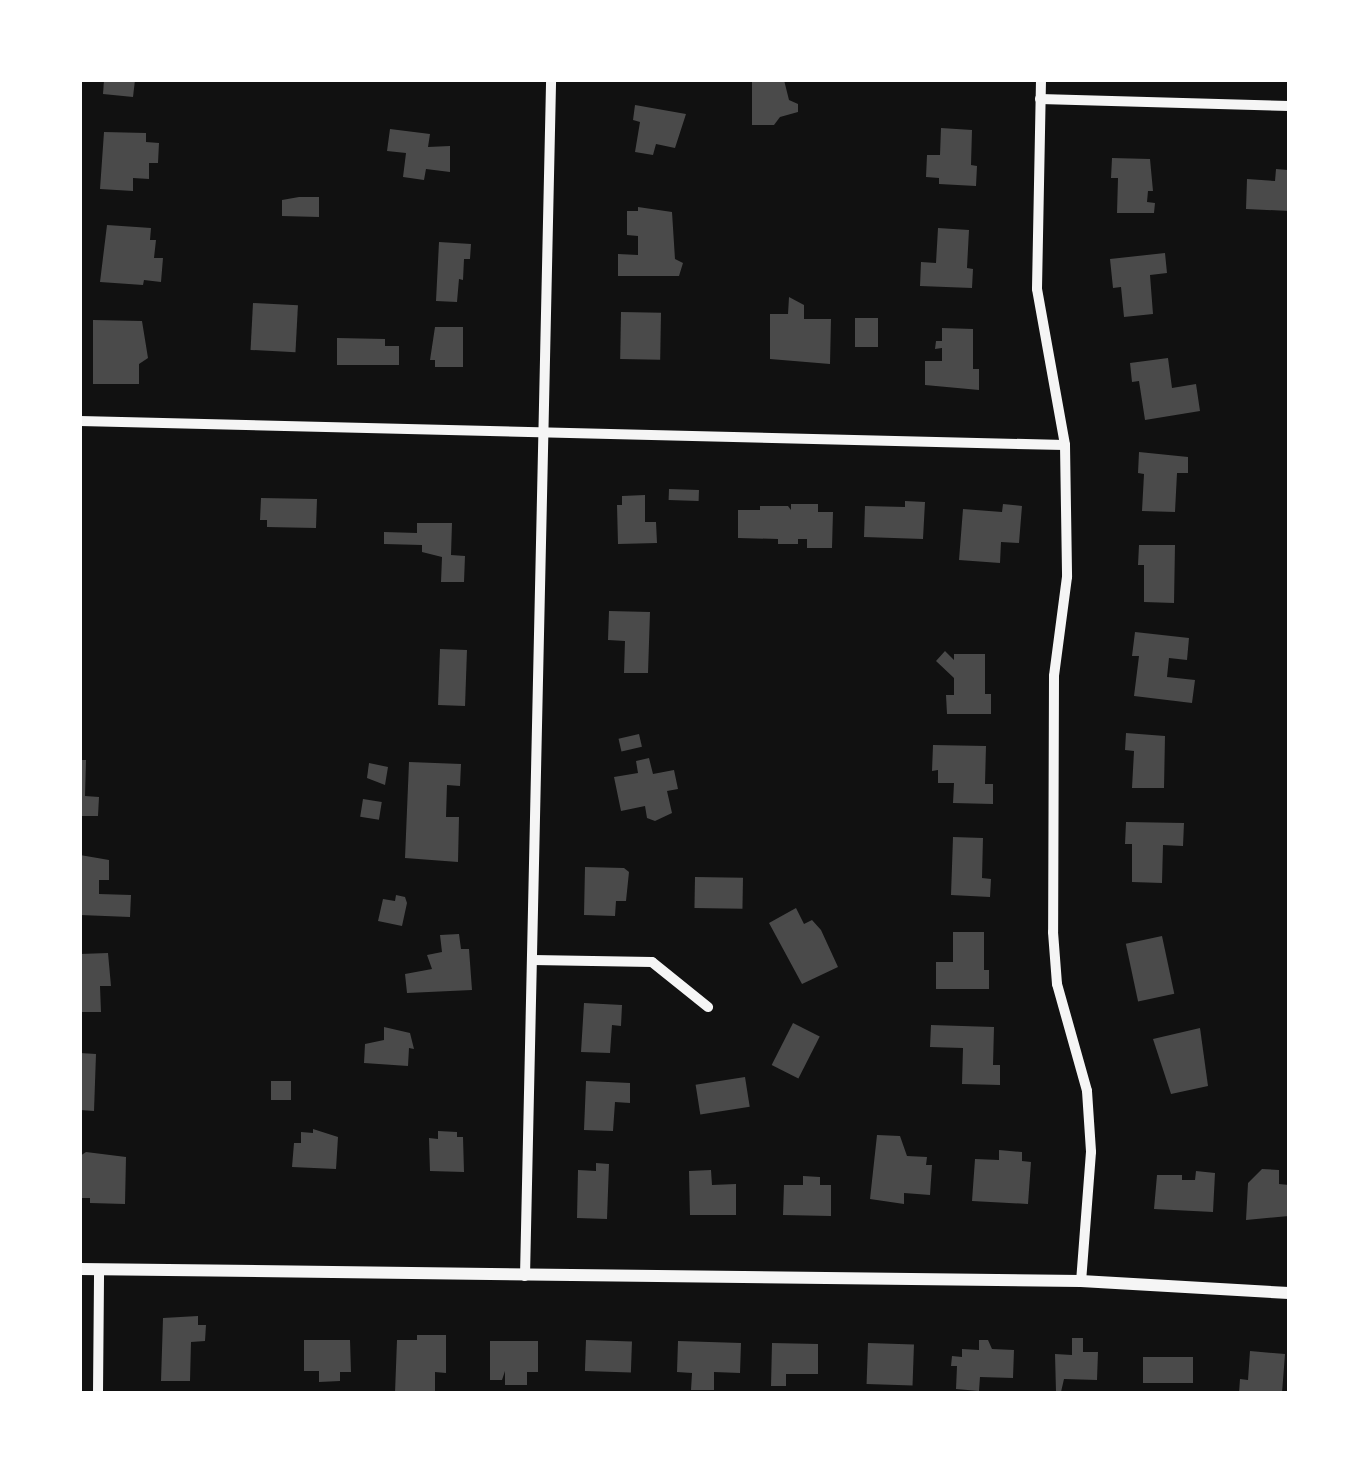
<!DOCTYPE html>
<style>
body{margin:0}
#map{position:relative;width:1369px;height:1473px;overflow:hidden;background:#111;font-family:Arial,sans-serif}
div>[style]{position:absolute}
[style*='--x']{left:calc(var(--x)*1px);top:calc(var(--y)*1px);width:calc(var(--w)*1px);rotate:calc(var(--a)*1deg)}
.building>*{inset:0;background:#4a4a4a;transform-origin:0 0}
.minor>*{height:10px;margin:-5px;padding:0 5px;transform-origin:5px;border-radius:5px;background:#f5f5f5}
.tertiary>*{height:12px;margin:-6px;padding:0 6px;transform-origin:6px;border-radius:6px;background:#f5f5f5}
span{translate:-50% -50%;white-space:nowrap;text-align:center;line-height:1.15;-webkit-text-stroke:10px #fff;paint-order:stroke}
.frame{position:absolute;inset:0;border:82px solid #fff;pointer-events:none}
</style>
<div id="map">
<div class="building">
<i style="clip-path:polygon(104px 80px,135px 80px,133px 97px,103px 94px)"></i>
<i style="clip-path:polygon(752px 80px,784px 80px,789px 100px,798px 104px,798px 112px,780px 117px,774px 125px,752px 125px)"></i>
<i style="clip-path:polygon(635px 105px,686px 114px,675px 148px,656px 144px,653px 155px,635px 152px,640px 122px,633px 120px)"></i>
<i style="clip-path:polygon(941px 128px,972px 130px,971px 165px,977px 166px,976px 186px,939px 184px,939px 178px,926px 177px,927px 155px,940px 155px)"></i>
<i style="clip-path:polygon(390px 129px,430px 134px,428px 147px,450px 146px,450px 172px,426px 169px,424px 180px,403px 177px,406px 153px,387px 151px)"></i>
<i style="clip-path:polygon(104px 132px,146px 133px,146px 142px,159px 143px,158px 163px,149px 163px,149px 179px,133px 178px,133px 191px,100px 189px)"></i>
<i style="clip-path:polygon(1112px 158px,1150px 159px,1153px 191px,1148px 191px,1147px 202px,1155px 203px,1154px 213px,1117px 213px,1118px 178px,1111px 178px)"></i>
<i style="clip-path:polygon(1276px 169px,1288px 170px,1289px 211px,1246px 209px,1247px 179px,1275px 181px)"></i>
<i style="clip-path:polygon(299px 197px,319px 197px,319px 217px,282px 216px,282px 200px)"></i>
<i style="clip-path:polygon(638px 207px,672px 212px,675px 259px,683px 263px,679px 276px,618px 276px,618px 254px,638px 255px,638px 236px,627px 235px,627px 211px,638px 211px)"></i>
<i style="clip-path:polygon(107px 225px,151px 228px,150px 240px,156px 240px,154px 258px,163px 258px,161px 282px,144px 280px,143px 285px,100px 282px)"></i>
<i style="clip-path:polygon(938px 228px,969px 230px,967px 268px,973px 269px,972px 288px,920px 286px,921px 262px,936px 263px)"></i>
<i style="clip-path:polygon(439px 242px,471px 244px,470px 259px,464px 259px,463px 280px,459px 279px,457px 302px,436px 301px)"></i>
<i style="clip-path:polygon(1165px 253px,1167px 273px,1150px 275px,1153px 314px,1124px 317px,1121px 287px,1113px 288px,1110px 259px)"></i>
<i style="clip-path:polygon(789px 297px,804px 305px,804px 319px,831px 319px,830px 364px,770px 359px,770px 314px,788px 314px)"></i>
<i style="left:253px;top:303px;width:45px;height:47px;rotate:3deg"></i>
<i style="left:621px;top:312px;width:40px;height:47px;rotate:1deg"></i>
<i style="left:855px;top:318px;width:23px;height:29px"></i>
<i style="clip-path:polygon(93px 320px,142px 321px,148px 358px,139px 364px,139px 384px,93px 384px)"></i>
<i style="clip-path:polygon(435px 327px,463px 327px,463px 367px,435px 367px,435px 360px,430px 360px)"></i>
<i style="clip-path:polygon(942px 328px,973px 329px,973px 369px,979px 369px,979px 390px,925px 385px,925px 361px,942px 361px,942px 348px,935px 349px,936px 341px,942px 341px)"></i>
<i style="clip-path:polygon(337px 338px,385px 339px,385px 346px,399px 346px,399px 365px,337px 365px)"></i>
<i style="clip-path:polygon(1168px 358px,1172px 388px,1196px 384px,1200px 411px,1145px 420px,1139px 381px,1132px 382px,1130px 363px)"></i>
<i style="clip-path:polygon(1139px 452px,1188px 457px,1188px 473px,1177px 473px,1175px 512px,1142px 511px,1144px 474px,1138px 473px)"></i>
<i style="left:669px;top:489px;width:30px;height:11px;rotate:2deg"></i>
<i style="clip-path:polygon(645px 495px,645px 522px,656px 522px,657px 543px,618px 544px,617px 505px,622px 505px,622px 496px)"></i>
<i style="clip-path:polygon(261px 498px,317px 499px,316px 528px,267px 527px,267px 520px,260px 520px)"></i>
<i style="clip-path:polygon(905px 501px,925px 502px,923px 539px,864px 537px,865px 506px,905px 507px)"></i>
<i style="clip-path:polygon(791px 504px,818px 504px,818px 512px,833px 512px,832px 548px,807px 548px,807px 539px,798px 539px,798px 544px,778px 544px,778px 539px,738px 538px,738px 510px,760px 510px,760px 506px,788px 506px,791px 510px)"></i>
<i style="clip-path:polygon(1003px 504px,1022px 506px,1019px 543px,1001px 542px,1000px 563px,959px 560px,963px 509px,1002px 512px)"></i>
<i style="clip-path:polygon(417px 523px,452px 523px,451px 555px,465px 556px,464px 582px,441px 582px,442px 557px,422px 552px,422px 545px,384px 544px,384px 532px,417px 533px)"></i>
<i style="clip-path:polygon(1139px 545px,1175px 545px,1174px 603px,1144px 602px,1144px 565px,1138px 565px)"></i>
<i style="clip-path:polygon(609px 611px,650px 612px,648px 673px,624px 673px,625px 641px,608px 640px)"></i>
<i style="clip-path:polygon(1135px 632px,1189px 638px,1187px 660px,1169px 658px,1167px 677px,1195px 680px,1192px 703px,1134px 696px,1139px 656px,1132px 656px)"></i>
<i style="left:440px;top:649px;width:27px;height:56px;rotate:2deg"></i>
<i style="clip-path:polygon(945px 651px,954px 660px,954px 654px,985px 654px,985px 694px,991px 694px,991px 714px,947px 714px,946px 695px,954px 695px,954px 678px,936px 661px)"></i>
<i style="clip-path:polygon(1126px 733px,1165px 736px,1164px 788px,1132px 788px,1134px 751px,1125px 750px)"></i>
<i style="left:639px;top:734px;width:13px;height:21px;rotate:77deg"></i>
<i style="clip-path:polygon(933px 745px,986px 746px,985px 784px,993px 784px,993px 804px,953px 803px,954px 783px,938px 783px,938px 770px,932px 771px)"></i>
<i style="clip-path:polygon(649px 758px,653px 774px,674px 770px,678px 789px,667px 791px,672px 813px,655px 821px,647px 818px,645px 806px,621px 811px,614px 777px,638px 773px,636px 761px)"></i>
<i style="clip-path:polygon(80px 760px,86px 760px,85px 796px,99px 797px,98px 816px,80px 816px)"></i>
<i style="clip-path:polygon(409px 762px,461px 764px,460px 786px,447px 785px,446px 817px,459px 817px,458px 862px,405px 858px)"></i>
<i style="clip-path:polygon(369px 763px,388px 767px,385px 785px,367px 778px)"></i>
<i style="left:363px;top:799px;width:19px;height:18px;rotate:9deg"></i>
<i style="clip-path:polygon(1126px 822px,1184px 823px,1183px 846px,1163px 845px,1162px 883px,1132px 882px,1132px 844px,1125px 844px)"></i>
<i style="clip-path:polygon(953px 837px,983px 838px,982px 878px,991px 879px,990px 897px,951px 895px)"></i>
<i style="clip-path:polygon(80px 855px,109px 860px,109px 880px,99px 880px,99px 894px,131px 895px,130px 917px,80px 915px)"></i>
<i style="clip-path:polygon(585px 867px,624px 868px,629px 872px,626px 901px,616px 901px,615px 916px,584px 915px)"></i>
<i style="left:695px;top:877px;width:48px;height:31px;rotate:1deg"></i>
<i style="clip-path:polygon(396px 895px,405px 897px,407px 903px,402px 926px,378px 921px,383px 899px,395px 901px)"></i>
<i style="clip-path:polygon(796px 908px,804px 924px,812px 920px,821px 930px,838px 967px,802px 984px,769px 923px)"></i>
<i style="clip-path:polygon(953px 932px,984px 932px,984px 970px,989px 970px,989px 989px,936px 989px,936px 962px,953px 962px)"></i>
<i style="clip-path:polygon(459px 934px,461px 949px,469px 949px,472px 990px,407px 993px,405px 974px,432px 969px,427px 955px,442px 952px,440px 935px)"></i>
<i style="left:1162px;top:936px;width:59px;height:37px;rotate:78deg"></i>
<i style="clip-path:polygon(108px 953px,111px 986px,100px 986px,101px 1012px,80px 1012px,80px 954px)"></i>
<i style="clip-path:polygon(584px 1003px,622px 1005px,621px 1026px,612px 1025px,610px 1053px,581px 1052px)"></i>
<i style="left:793px;top:1023px;width:30px;height:47px;rotate:27deg"></i>
<i style="clip-path:polygon(931px 1025px,994px 1027px,993px 1065px,1000px 1065px,1000px 1085px,962px 1084px,963px 1048px,930px 1047px)"></i>
<i style="clip-path:polygon(384px 1027px,410px 1033px,414px 1049px,409px 1048px,408px 1066px,364px 1063px,365px 1044px,384px 1040px)"></i>
<i style="clip-path:polygon(1200px 1028px,1208px 1086px,1171px 1094px,1153px 1039px)"></i>
<i style="clip-path:polygon(80px 1053px,96px 1054px,94px 1111px,80px 1110px)"></i>
<i style="left:745px;top:1077px;width:30px;height:50px;rotate:81deg"></i>
<i style="left:271px;top:1081px;width:20px;height:19px"></i>
<i style="clip-path:polygon(586px 1081px,630px 1083px,630px 1103px,615px 1102px,613px 1131px,584px 1130px)"></i>
<i style="clip-path:polygon(313px 1129px,338px 1137px,336px 1169px,292px 1167px,294px 1143px,301px 1143px,301px 1132px,313px 1133px)"></i>
<i style="clip-path:polygon(438px 1131px,457px 1132px,457px 1137px,463px 1137px,464px 1172px,430px 1171px,429px 1138px,438px 1139px)"></i>
<i style="clip-path:polygon(877px 1135px,900px 1136px,907px 1156px,927px 1157px,926px 1165px,932px 1165px,930px 1195px,904px 1193px,904px 1204px,870px 1199px)"></i>
<i style="clip-path:polygon(999px 1150px,1022px 1152px,1022px 1161px,1031px 1162px,1028px 1204px,972px 1201px,975px 1159px,999px 1160px)"></i>
<i style="clip-path:polygon(86px 1152px,126px 1157px,125px 1204px,90px 1203px,90px 1198px,80px 1198px,80px 1156px)"></i>
<i style="clip-path:polygon(596px 1163px,609px 1164px,607px 1219px,577px 1218px,578px 1170px,596px 1171px)"></i>
<i style="clip-path:polygon(1262px 1169px,1279px 1170px,1279px 1184px,1289px 1185px,1289px 1216px,1246px 1220px,1248px 1183px)"></i>
<i style="clip-path:polygon(711px 1170px,712px 1185px,736px 1184px,736px 1215px,690px 1215px,689px 1171px)"></i>
<i style="clip-path:polygon(1196px 1171px,1215px 1173px,1213px 1212px,1154px 1209px,1157px 1175px,1182px 1175px,1182px 1180px,1195px 1180px)"></i>
<i style="clip-path:polygon(803px 1176px,820px 1177px,820px 1185px,831px 1185px,831px 1216px,783px 1215px,784px 1185px,803px 1185px)"></i>
<i style="clip-path:polygon(198px 1316px,198px 1325px,206px 1325px,205px 1341px,191px 1342px,190px 1381px,161px 1381px,163px 1318px)"></i>
<i style="clip-path:polygon(417px 1335px,446px 1335px,446px 1373px,435px 1372px,435px 1392px,395px 1393px,397px 1340px,417px 1340px)"></i>
<i style="clip-path:polygon(1072px 1338px,1083px 1338px,1083px 1352px,1098px 1352px,1097px 1380px,1064px 1379px,1061px 1392px,1056px 1392px,1055px 1354px,1072px 1355px)"></i>
<i style="clip-path:polygon(304px 1340px,350px 1340px,351px 1372px,340px 1372px,340px 1381px,319px 1382px,319px 1371px,304px 1371px)"></i>
<i style="left:586px;top:1340px;width:46px;height:31px;rotate:2deg"></i>
<i style="clip-path:polygon(979px 1340px,988px 1340px,992px 1349px,1014px 1350px,1013px 1378px,980px 1377px,979px 1391px,956px 1389px,957px 1366px,951px 1366px,952px 1356px,962px 1357px,962px 1349px,979px 1350px)"></i>
<i style="clip-path:polygon(490px 1341px,538px 1341px,538px 1372px,527px 1372px,527px 1385px,505px 1385px,505px 1371px,502px 1380px,490px 1380px)"></i>
<i style="clip-path:polygon(678px 1341px,741px 1343px,740px 1373px,714px 1372px,714px 1390px,691px 1390px,692px 1373px,677px 1372px)"></i>
<i style="clip-path:polygon(772px 1343px,818px 1344px,818px 1374px,786px 1374px,786px 1386px,771px 1386px)"></i>
<i style="left:868px;top:1343px;width:46px;height:41px;rotate:2deg"></i>
<i style="clip-path:polygon(1250px 1351px,1285px 1354px,1282px 1393px,1239px 1393px,1240px 1379px,1248px 1380px)"></i>
<i style="left:1143px;top:1357px;width:50px;height:26px"></i>
</div>
<div class="minor">
<i style="--x:1041;--y:80;--w:209;--a:91.1"></i>
<i style="--x:1037;--y:289;--w:158;--a:79.8"></i>
<i style="--x:1065;--y:445;--w:132;--a:89.1"></i>
<i style="--x:1067;--y:577;--w:100;--a:97.5"></i>
<i style="--x:1054;--y:676;--w:256;--a:90.2"></i>
<i style="--x:1053;--y:932;--w:52;--a:85.6"></i>
<i style="--x:1057;--y:984;--w:111;--a:74.3"></i>
<i style="--x:1087;--y:1091;--w:61;--a:86.2"></i>
<i style="--x:1091;--y:1152;--w:129;--a:94.4"></i>
<i style="--x:1040;--y:99;--w:249;--a:1.6"></i>
<i style="--x:80;--y:421;--w:985;--a:1.4"></i>
<i style="--x:533;--y:960;--w:119;--a:1"></i>
<i style="--x:652;--y:962;--w:72;--a:38.8"></i>
<i style="--x:525;--y:1276;--w:1196;--a:-88.75"></i>
<i style="--x:98;--y:1393;--w:124;--a:-89.5"></i>
</div>
<div class="tertiary">
<i style="--x:80;--y:1269;--w:1001;--a:0.69"></i>
<i style="--x:1081;--y:1281;--w:208;--a:3.3"></i>
</div>
<div class="frame"></div>
</div>
